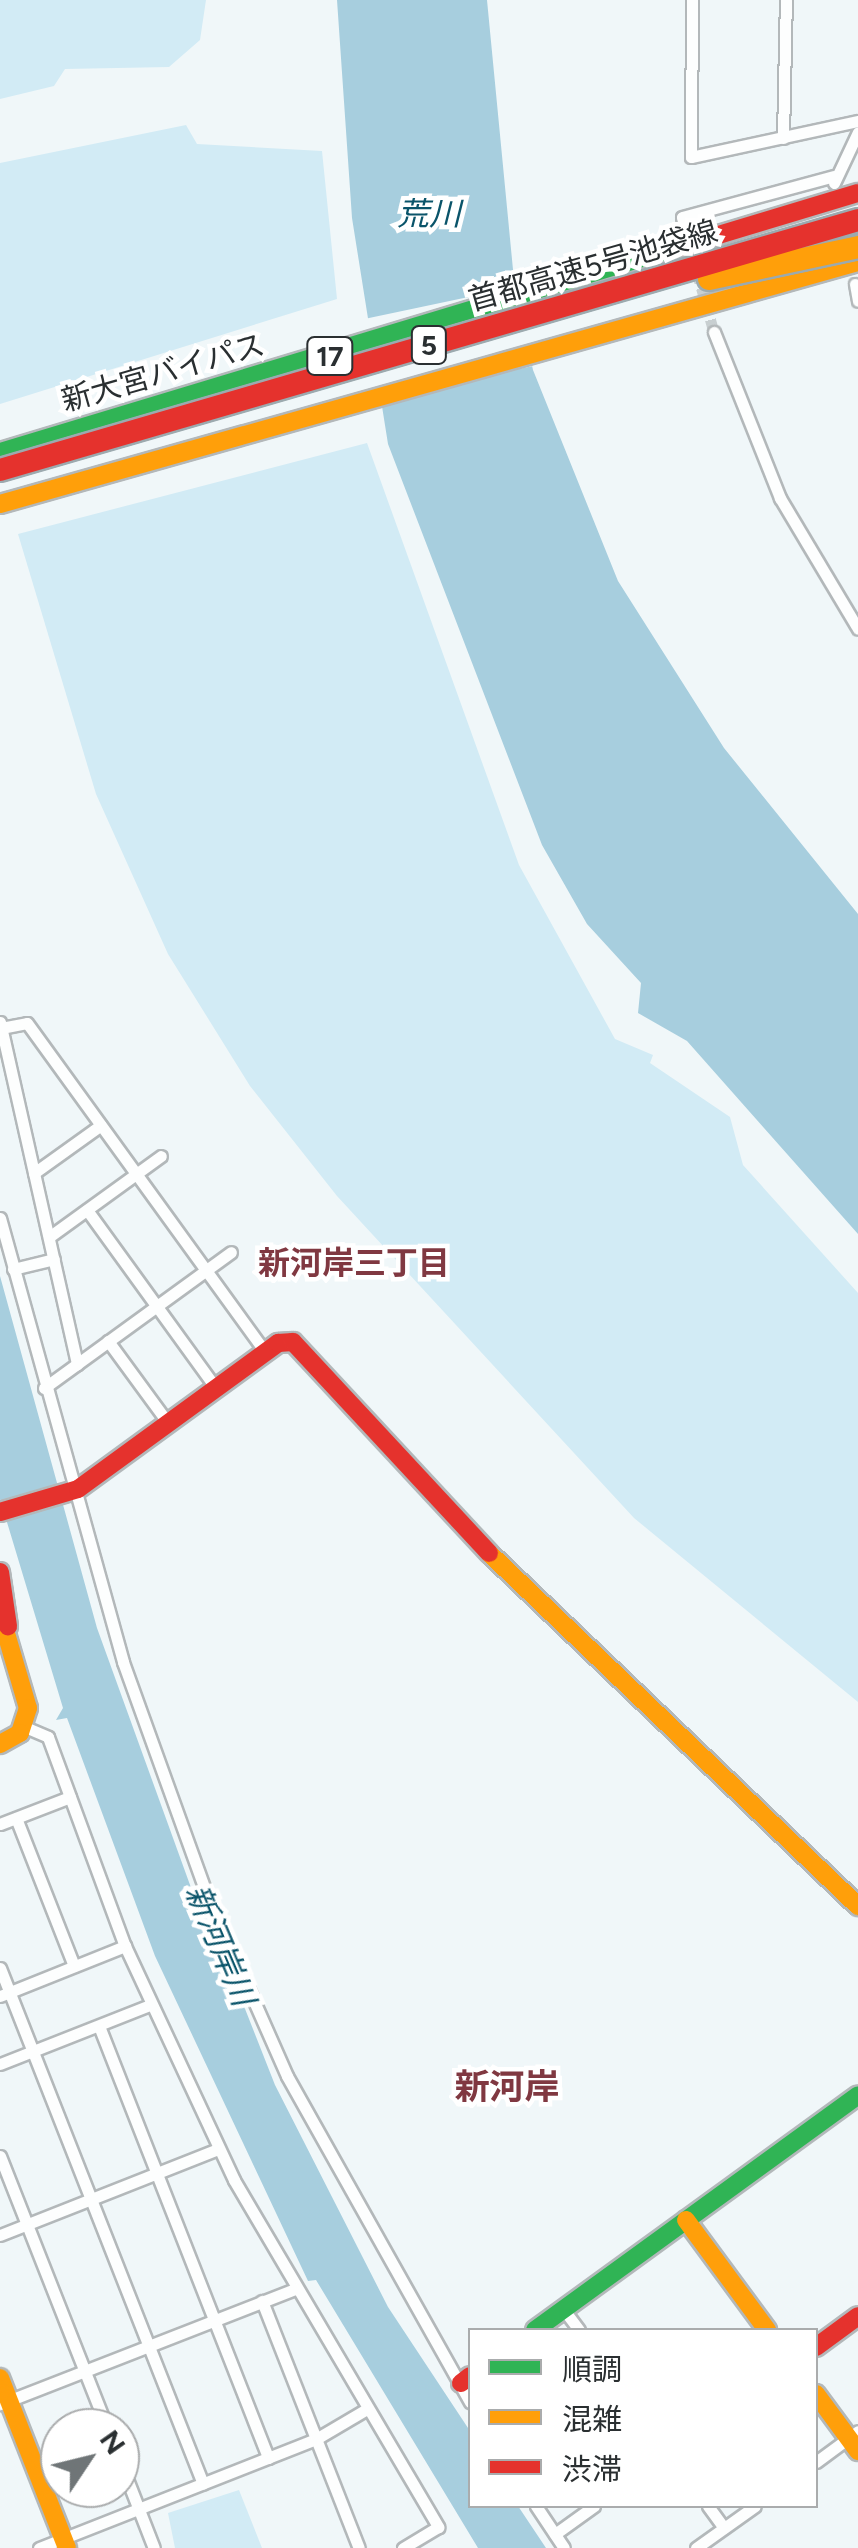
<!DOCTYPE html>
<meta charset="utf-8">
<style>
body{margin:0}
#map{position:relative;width:858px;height:2548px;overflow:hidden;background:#f0f7f9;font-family:Figtree,"Noto Sans JP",sans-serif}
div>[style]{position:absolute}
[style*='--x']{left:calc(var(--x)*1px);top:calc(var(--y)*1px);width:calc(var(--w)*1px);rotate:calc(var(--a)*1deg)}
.green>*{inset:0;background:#d2ebf5}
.water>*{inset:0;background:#a7cede}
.pier>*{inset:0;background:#f0f7f9;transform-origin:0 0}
.street-tunnel>*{height:11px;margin-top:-5.5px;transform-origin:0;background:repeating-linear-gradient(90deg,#c8cfd1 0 11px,transparent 0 16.5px)}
.roads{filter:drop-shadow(2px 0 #b3b8ba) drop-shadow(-2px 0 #b3b8ba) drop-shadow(0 2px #b3b8ba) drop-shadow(0 -2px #b3b8ba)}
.street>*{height:11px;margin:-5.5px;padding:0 5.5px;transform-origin:5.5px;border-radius:5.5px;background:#fdfefe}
.fast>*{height:18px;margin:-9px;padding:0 9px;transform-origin:9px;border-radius:9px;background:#30b455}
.slow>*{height:18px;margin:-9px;padding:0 9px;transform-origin:9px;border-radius:9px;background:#ff9f0a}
.jam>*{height:18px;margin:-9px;padding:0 9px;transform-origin:9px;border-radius:9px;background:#e5322d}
.bridges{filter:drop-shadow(2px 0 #9caaaf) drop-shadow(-2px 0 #9caaaf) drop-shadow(0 2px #9caaaf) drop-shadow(0 -2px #9caaaf)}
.slow-bridge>*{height:22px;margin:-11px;padding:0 11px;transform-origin:11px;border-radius:11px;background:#ff9f0a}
.jam-bridge>*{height:22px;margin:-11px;padding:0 11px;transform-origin:11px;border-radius:11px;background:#e5322d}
span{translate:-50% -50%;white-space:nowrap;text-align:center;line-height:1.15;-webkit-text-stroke:9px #fff;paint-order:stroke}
.shield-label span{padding:2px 8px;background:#fff;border:2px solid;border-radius:8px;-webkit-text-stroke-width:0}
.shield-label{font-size:28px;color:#2a2f31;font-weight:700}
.street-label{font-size:30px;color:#2a2f31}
.water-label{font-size:32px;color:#0a546a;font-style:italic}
.neighbourhood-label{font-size:32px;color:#803841;font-weight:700}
.quarter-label{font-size:35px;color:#803841;font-weight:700}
.legend{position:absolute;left:468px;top:2328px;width:350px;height:180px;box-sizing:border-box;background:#fff;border:2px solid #aaacad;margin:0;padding:12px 18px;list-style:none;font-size:30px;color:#2a2f31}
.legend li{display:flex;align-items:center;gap:20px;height:50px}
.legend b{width:50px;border:2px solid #aaacad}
.north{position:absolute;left:40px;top:2408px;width:100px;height:100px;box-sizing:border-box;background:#fff;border:2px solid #aaacad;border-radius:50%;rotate:55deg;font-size:28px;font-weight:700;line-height:40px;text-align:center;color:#2a2f31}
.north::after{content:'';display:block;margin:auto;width:35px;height:45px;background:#6f7577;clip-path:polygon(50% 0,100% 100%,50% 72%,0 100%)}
</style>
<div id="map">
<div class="green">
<i style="clip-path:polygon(0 0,206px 0,200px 40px,169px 67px,65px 69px,54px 86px,0 99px)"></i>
<i style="clip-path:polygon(186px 125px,197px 144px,322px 151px,337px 299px,0 404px,0 163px)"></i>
<i style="clip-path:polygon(367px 443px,519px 865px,615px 1039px,653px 1055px,650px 1063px,730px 1117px,743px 1165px,858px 1293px,858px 1702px,634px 1518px,337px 1196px,250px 1086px,168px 954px,96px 794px,18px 534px)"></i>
<i style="clip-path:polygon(239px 2490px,262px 2548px,175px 2548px,168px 2513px)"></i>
</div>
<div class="water">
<i style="clip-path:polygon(337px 0,487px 0,514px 280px,533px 370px,618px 581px,724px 748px,858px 914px,858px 1234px,687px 1041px,638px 1013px,641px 983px,587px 924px,542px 845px,388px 444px,352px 218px)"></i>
<i style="clip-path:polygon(0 1276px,97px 1628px,219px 1965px,227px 1963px,275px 2085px,388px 2307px,470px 2431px,470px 2506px,518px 2506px,546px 2548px,478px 2548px,316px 2280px,308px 2281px,155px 1956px,67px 1718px,56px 1720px,63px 1708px,0 1499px)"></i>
</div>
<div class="pier">
<i style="left:520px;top:286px;width:81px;height:164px;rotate:78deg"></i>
</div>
<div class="street-tunnel">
<i style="--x:688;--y:240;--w:96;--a:74.2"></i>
</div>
<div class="roads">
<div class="street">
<i style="--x:692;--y:0;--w:157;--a:90.4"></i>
<i style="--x:691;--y:157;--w:171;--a:-12.2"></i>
<i style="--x:783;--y:138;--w:138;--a:-88.8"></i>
<i style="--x:834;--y:183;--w:56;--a:-64.8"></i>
<i style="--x:685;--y:232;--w:15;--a:-101"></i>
<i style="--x:682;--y:217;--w:157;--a:-15.1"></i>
<i style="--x:855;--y:284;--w:17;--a:80"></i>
<i style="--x:714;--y:332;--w:179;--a:68.3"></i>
<i style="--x:780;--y:498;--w:152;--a:59.2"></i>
<i style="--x:0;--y:1022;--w:351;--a:77.3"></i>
<i style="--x:1;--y:1028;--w:26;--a:-11"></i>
<i style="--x:27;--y:1023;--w:406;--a:54.1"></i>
<i style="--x:34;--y:1173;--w:82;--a:-35.6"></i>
<i style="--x:87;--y:1210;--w:220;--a:54.1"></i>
<i style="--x:0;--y:1218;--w:461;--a:74.5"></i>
<i style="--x:123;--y:1662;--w:242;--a:70.2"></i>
<i style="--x:205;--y:1890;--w:203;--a:66.2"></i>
<i style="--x:287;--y:2076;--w:374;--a:60.7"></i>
<i style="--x:49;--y:1237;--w:138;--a:-35.9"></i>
<i style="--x:13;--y:1269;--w:42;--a:-13.7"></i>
<i style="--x:108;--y:1341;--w:102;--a:53.8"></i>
<i style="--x:44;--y:1388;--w:231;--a:-36"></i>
<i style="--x:25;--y:1727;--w:25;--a:23"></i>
<i style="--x:48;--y:1737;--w:223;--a:69.8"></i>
<i style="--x:125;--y:1946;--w:258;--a:65"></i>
<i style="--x:234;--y:2180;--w:403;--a:59.5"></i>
<i style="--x:438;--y:2527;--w:41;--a:149"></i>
<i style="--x:16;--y:1818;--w:159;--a:68.6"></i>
<i style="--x:0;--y:1824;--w:75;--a:-21.1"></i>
<i style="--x:0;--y:1968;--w:554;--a:68.52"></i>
<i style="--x:0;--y:1996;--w:135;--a:-21.8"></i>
<i style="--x:99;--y:2026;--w:464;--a:68.6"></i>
<i style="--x:0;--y:2064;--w:161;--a:-21.5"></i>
<i style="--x:0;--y:2156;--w:292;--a:68.5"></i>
<i style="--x:0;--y:2235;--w:234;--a:-21.5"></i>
<i style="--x:262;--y:2301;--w:265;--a:68.6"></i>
<i style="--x:564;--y:2310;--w:25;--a:53"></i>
<i style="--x:0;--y:2404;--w:317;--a:-21.3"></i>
<i style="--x:120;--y:2461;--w:93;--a:68.7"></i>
<i style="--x:816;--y:2462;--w:52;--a:-36.4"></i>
<i style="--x:536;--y:2506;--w:50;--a:56.3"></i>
<i style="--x:708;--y:2506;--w:27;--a:54"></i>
<i style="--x:555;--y:2534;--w:48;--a:-35.7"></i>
<i style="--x:39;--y:2548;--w:298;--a:-21.5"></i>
<i style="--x:316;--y:2439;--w:57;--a:-30.6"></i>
<i style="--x:696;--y:2548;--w:72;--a:-35.4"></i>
</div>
<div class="fast">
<i style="--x:0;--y:452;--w:702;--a:-16.81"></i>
<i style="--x:535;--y:2330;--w:399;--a:-36"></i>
</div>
<div class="slow">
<i style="--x:0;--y:504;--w:891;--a:-15.75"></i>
<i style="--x:489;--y:1553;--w:511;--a:43.73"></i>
<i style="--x:0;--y:1613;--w:99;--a:73.6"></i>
<i style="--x:28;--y:1708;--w:26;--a:108"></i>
<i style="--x:20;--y:1733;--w:23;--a:151"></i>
<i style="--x:686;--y:2220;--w:137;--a:53.6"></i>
<i style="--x:0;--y:2378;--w:183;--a:68.5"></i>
<i style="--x:816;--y:2394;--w:71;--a:53.6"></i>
</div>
<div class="jam">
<i style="--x:672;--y:249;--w:194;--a:-16.8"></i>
<i style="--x:0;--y:1512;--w:81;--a:-16.4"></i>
<i style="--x:78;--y:1489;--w:248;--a:-36.1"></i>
<i style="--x:278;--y:1343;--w:15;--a:-4"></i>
<i style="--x:293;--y:1342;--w:288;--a:47.1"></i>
<i style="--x:0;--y:1572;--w:55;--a:81.6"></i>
<i style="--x:816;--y:2347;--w:52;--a:-36.4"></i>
<i style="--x:461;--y:2383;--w:11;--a:-38"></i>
</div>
</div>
<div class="bridges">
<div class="slow-bridge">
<i style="--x:709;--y:279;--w:152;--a:-12.1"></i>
</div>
<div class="jam-bridge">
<i style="--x:0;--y:470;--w:894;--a:-16.24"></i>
</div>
</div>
<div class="shield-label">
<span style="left:429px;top:345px">5</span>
<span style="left:330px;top:356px">17</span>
</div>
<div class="street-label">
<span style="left:593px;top:266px;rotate:-16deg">首都高速5号池袋線</span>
<span style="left:163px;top:373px;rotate:-16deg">新大宮バイパス</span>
</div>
<div class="water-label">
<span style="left:429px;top:214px">荒川</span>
<span style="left:220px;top:1945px;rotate:67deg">新河岸川</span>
</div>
<div class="neighbourhood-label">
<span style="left:354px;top:1263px">新河岸三丁目</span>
</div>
<div class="quarter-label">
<span style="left:507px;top:2087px">新河岸</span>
</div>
<ul class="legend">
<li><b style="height:12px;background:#30b455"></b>順調</li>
<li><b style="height:12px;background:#ff9f0a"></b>混雑</li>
<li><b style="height:12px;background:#e5322d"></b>渋滞</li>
</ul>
<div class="north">N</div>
</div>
